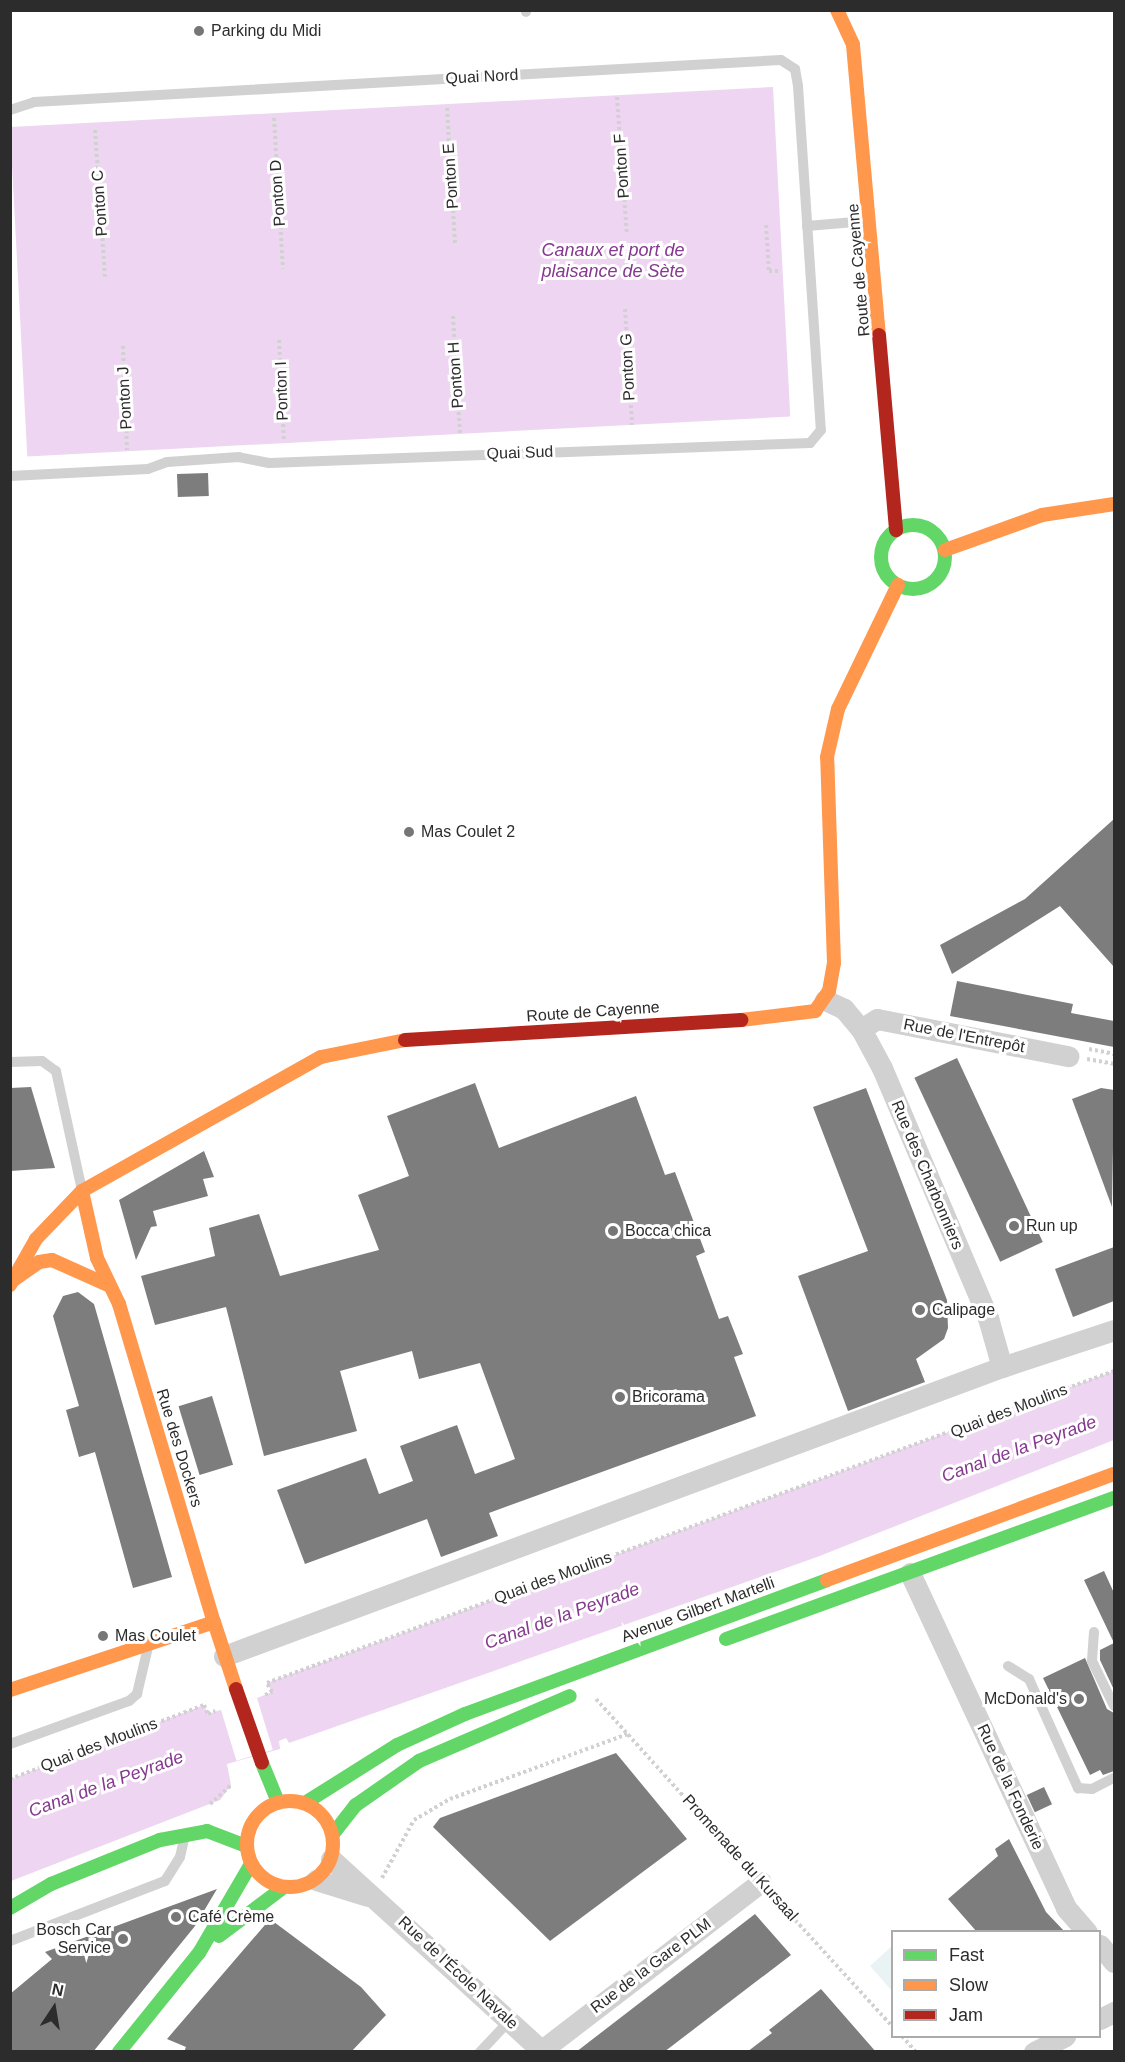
<!DOCTYPE html>
<meta charset="utf-8">
<style>
body{margin:0}
#map{position:relative;width:1125px;height:2062px;overflow:hidden;background:#fff;font-family:Arial,sans-serif}
div>[style]{position:absolute}
[style*='--x']{left:calc(var(--x)*1px);top:calc(var(--y)*1px);width:calc(var(--w)*1px);rotate:calc(var(--a)*1deg)}
.green>*{inset:0;background:#eaf3f3}
.water>*{inset:0;background:#eed5f1;transform-origin:0 0}
.pier>*{inset:0;background:#fff;transform-origin:0 0}
.building>*{inset:0;background:#7d7d7d;transform-origin:0 0}
.path>*{height:4px;margin-top:-2px;transform-origin:0;background:repeating-linear-gradient(90deg,#d1d1d1 0 3px,transparent 0 6px)}
.lane>*{height:10px;margin:-5px;padding:0 5px;transform-origin:5px;border-radius:5px;background:#d1d1d1}
.street>*{height:21px;margin:-10.5px;padding:0 10.5px;transform-origin:10.5px;border-radius:10.5px;background:#d1d1d1}
.fast>*{height:14px;margin:-7px;padding:0 7px;transform-origin:7px;border-radius:7px;background:#63d668}
.fast>.ring{margin:-7px;padding:0;box-sizing:content-box;background:none;border:14px solid #63d668;border-radius:50%}
.slow>*{height:14px;margin:-7px;padding:0 7px;transform-origin:7px;border-radius:7px;background:#ff974d}
.slow>.ring{margin:-7px;padding:0;box-sizing:content-box;background:none;border:14px solid #ff974d;border-radius:50%}
.jam>*{height:14px;margin:-7px;padding:0 7px;transform-origin:7px;border-radius:7px;background:#b3261e}
.jam-bridge>*{height:14px;margin:-7px;padding:0 7px;transform-origin:7px;border-radius:7px;background:#b3261e}
.dots>*{width:16px;height:16px;translate:-50% -50%;box-sizing:border-box;border:3px solid #fff;border-radius:50%}
span{translate:-50% -50%;white-space:nowrap;text-align:center;line-height:1.15;-webkit-text-stroke:6px #fff;paint-order:stroke}
.poi-label{font-size:16px;color:#2c2c2c}
.left{translate:0 -50%;text-align:left}
.right{translate:-100% -50%;text-align:right}
.street-label{font-size:16px;color:#2c2c2c}
.water-label{font-size:18px;color:#85388f;font-style:italic}
.frame{position:absolute;inset:0;border:12px solid #2c2c2c;pointer-events:none}
.legend{position:absolute;left:891px;top:1930px;width:210px;height:108px;box-sizing:border-box;background:#fff;border:2px solid #ababab;margin:0;padding:8px 10px;list-style:none;font-size:18px;color:#2c2c2c}
.legend li{display:flex;align-items:center;gap:12px;height:30px}
.legend b{width:30px;border:2px solid #ababab}
.north{position:absolute;left:24px;top:1978px;width:60px;height:60px;-webkit-text-stroke:4px #fff;paint-order:stroke;rotate:12deg;font-size:16px;font-weight:700;line-height:24px;text-align:center;color:#2c2c2c}
.north::after{content:'';display:block;margin:auto;width:21px;height:27px;background:#2c2c2c;clip-path:polygon(50% 0,100% 100%,50% 72%,0 100%)}
</style>
<div id="map">
<div class="green">
<i style="clip-path:polygon(892px 1946px,892px 1991px,870px 1966px)"></i>
</div>
<div class="water">
<i style="left:773px;top:87px;width:330px;height:764px;rotate:87deg"></i>
<i style="clip-path:polygon(1114px 1371px,1114px 1440px,817px 1557px,289px 1743px,286px 1738px,279px 1741px,280px 1749px,227px 1764px,231px 1785px,220px 1800px,11px 1881px,11px 1779px,204px 1705px,208px 1714px,257px 1698px,272px 1692px,267px 1683px)"></i>
</div>
<div class="pier">
<i style="left:257px;top:1698px;width:54px;height:38px;rotate:73deg"></i>
</div>
<div class="building">
<i style="left:208px;top:473px;width:23px;height:31px;rotate:88deg"></i>
<i style="clip-path:polygon(1114px 819px,1114px 967px,1060px 906px,952px 974px,940px 945px,1025px 899px)"></i>
<i style="clip-path:polygon(957px 981px,1073px 1004px,1071px 1013px,1114px 1021px,1114px 1047px,950px 1016px)"></i>
<i style="left:957px;top:1058px;width:203px;height:47px;rotate:65deg"></i>
<i style="clip-path:polygon(475px 1083px,499px 1148px,636px 1096px,665px 1175px,675px 1172px,705px 1252px,696px 1256px,719px 1319px,728px 1316px,743px 1354px,734px 1357px,756px 1416px,489px 1513px,498px 1536px,441px 1557px,427px 1519px,305px 1564px,277px 1490px,366px 1458px,379px 1494px,413px 1481px,400px 1446px,457px 1425px,475px 1474px,515px 1459px,480px 1363px,419px 1379px,412px 1351px,340px 1371px,357px 1431px,264px 1456px,226px 1307px,155px 1325px,141px 1276px,215px 1256px,209px 1228px,259px 1214px,280px 1276px,379px 1250px,358px 1195px,409px 1176px,387px 1116px)"></i>
<i style="clip-path:polygon(31px 1087px,55px 1168px,10px 1171px,10px 1088px)"></i>
<i style="clip-path:polygon(866px 1088px,947px 1300px,948px 1328px,944px 1339px,916px 1359px,925px 1382px,848px 1411px,798px 1276px,868px 1251px,813px 1107px)"></i>
<i style="clip-path:polygon(1101px 1088px,1114px 1090px,1112px 1207px,1072px 1099px)"></i>
<i style="clip-path:polygon(204px 1151px,214px 1177px,203px 1179px,208px 1196px,153px 1211px,157px 1226px,151px 1227px,136px 1260px,119px 1200px)"></i>
<i style="clip-path:polygon(1114px 1247px,1114px 1301px,1073px 1317px,1055px 1269px)"></i>
<i style="clip-path:polygon(78px 1292px,94px 1304px,172px 1577px,133px 1588px,95px 1452px,79px 1457px,66px 1410px,79px 1406px,53px 1316px,63px 1296px)"></i>
<i style="left:212px;top:1396px;width:72px;height:35px;rotate:73deg"></i>
<i style="clip-path:polygon(1104px 1571px,1114px 1593px,1114px 1690px,1100px 1660px,1100px 1650px,1114px 1643px,1084px 1580px)"></i>
<i style="clip-path:polygon(1085px 1658px,1107px 1709px,1114px 1713px,1114px 1771px,1103px 1775px,1100px 1770px,1090px 1775px,1043px 1678px)"></i>
<i style="clip-path:polygon(616px 1753px,687px 1839px,550px 1941px,433px 1827px,440px 1818px)"></i>
<i style="left:1044px;top:1787px;width:19px;height:19px;rotate:65deg"></i>
<i style="clip-path:polygon(1009px 1839px,1046px 1912px,1065px 1932px,977px 1932px,948px 1899px,998px 1856px,995px 1849px)"></i>
<i style="clip-path:polygon(217px 1889px,195px 1926px,93px 2052px,10px 2052px,10px 1994px,52px 1959px,45px 1952px)"></i>
<i style="clip-path:polygon(755px 1914px,791px 1955px,664px 2052px,576px 2052px)"></i>
<i style="clip-path:polygon(270px 1919px,361px 1987px,386px 2015px,351px 2052px,184px 2052px,186px 2047px,167px 2039px)"></i>
<i style="clip-path:polygon(821px 1989px,876px 2052px,747px 2052px,772px 2033px,769px 2030px)"></i>
</div>
<div class="path">
<i style="--x:617;--y:97;--w:138;--a:85.9"></i>
<i style="--x:447;--y:108;--w:136;--a:86.6"></i>
<i style="--x:274;--y:118;--w:151;--a:86.6"></i>
<i style="--x:95;--y:130;--w:147;--a:86.1"></i>
<i style="--x:766;--y:225;--w:46;--a:86.3"></i>
<i style="--x:769;--y:271;--w:12;--a:0"></i>
<i style="--x:625;--y:309;--w:116;--a:86.5"></i>
<i style="--x:453;--y:316;--w:117;--a:86.6"></i>
<i style="--x:279;--y:340;--w:102;--a:87.2"></i>
<i style="--x:123;--y:346;--w:104;--a:87.8"></i>
<i style="--x:1089;--y:1049;--w:25;--a:11"></i>
<i style="--x:1087;--y:1059;--w:27;--a:10"></i>
<i style="--x:265;--y:1695;--w:8;--a:-23"></i>
<i style="--x:272;--y:1692;--w:10;--a:-119"></i>
<i style="--x:267;--y:1683;--w:903;--a:-20.22"></i>
<i style="--x:596;--y:1699;--w:227;--a:48"></i>
<i style="--x:10;--y:1779;--w:208;--a:-20.9"></i>
<i style="--x:204;--y:1705;--w:10;--a:66"></i>
<i style="--x:208;--y:1714;--w:8;--a:-23"></i>
<i style="--x:210;--y:1804;--w:28;--a:-42"></i>
<i style="--x:382;--y:1878;--w:66;--a:-61.1"></i>
<i style="--x:414;--y:1820;--w:42;--a:-30.3"></i>
<i style="--x:450;--y:1799;--w:189;--a:-20.1"></i>
<i style="--x:775;--y:1898;--w:173;--a:47.6"></i>
<i style="--x:902;--y:2036;--w:21;--a:49"></i>
</div>
<div class="lane">
<i style="--x:526;--y:10;--w:2;--a:90"></i>
<i style="--x:10;--y:110;--w:25;--a:-18"></i>
<i style="--x:34;--y:102;--w:748;--a:-3.22"></i>
<i style="--x:781;--y:60;--w:17;--a:33"></i>
<i style="--x:795;--y:69;--w:17;--a:80"></i>
<i style="--x:798;--y:86;--w:345;--a:86.2"></i>
<i style="--x:821;--y:430;--w:17;--a:130"></i>
<i style="--x:810;--y:443;--w:541;--a:177.88"></i>
<i style="--x:269;--y:463;--w:31;--a:-169"></i>
<i style="--x:239;--y:457;--w:72;--a:176"></i>
<i style="--x:167;--y:462;--w:20;--a:160"></i>
<i style="--x:148;--y:469;--w:138;--a:177.1"></i>
<i style="--x:807;--y:226;--w:60;--a:-4.8"></i>
<i style="--x:10;--y:1062;--w:32;--a:-2"></i>
<i style="--x:42;--y:1061;--w:17;--a:36"></i>
<i style="--x:56;--y:1071;--w:122;--a:77.7"></i>
<i style="--x:1094;--y:1632;--w:29;--a:94"></i>
<i style="--x:1092;--y:1661;--w:50;--a:63.9"></i>
<i style="--x:1008;--y:1666;--w:25;--a:32"></i>
<i style="--x:1029;--y:1679;--w:120;--a:65.8"></i>
<i style="--x:1078;--y:1788;--w:14;--a:4"></i>
<i style="--x:1092;--y:1789;--w:25;--a:-27"></i>
<i style="--x:10;--y:1744;--w:127;--a:-19.9"></i>
<i style="--x:129;--y:1701;--w:11;--a:-41"></i>
<i style="--x:137;--y:1694;--w:48;--a:-76.8"></i>
<i style="--x:10;--y:1941;--w:166;--a:-21.2"></i>
<i style="--x:165;--y:1881;--w:28;--a:-58"></i>
<i style="--x:180;--y:1857;--w:18;--a:-77"></i>
<i style="--x:480;--y:2052;--w:44;--a:-46.8"></i>
</div>
<div class="street">
<i style="--x:825;--y:1000;--w:21;--a:25"></i>
<i style="--x:844;--y:1009;--w:26;--a:50"></i>
<i style="--x:861;--y:1029;--w:44;--a:61.7"></i>
<i style="--x:882;--y:1068;--w:272;--a:67"></i>
<i style="--x:988;--y:1318;--w:51;--a:74.1"></i>
<i style="--x:861;--y:1029;--w:19;--a:-32"></i>
<i style="--x:877;--y:1019;--w:195;--a:11"></i>
<i style="--x:910;--y:1573;--w:370;--a:65"></i>
<i style="--x:1066;--y:1908;--w:32;--a:49"></i>
<i style="--x:224;--y:1656;--w:830;--a:-20.38"></i>
<i style="--x:1002;--y:1367;--w:118;--a:-18.3"></i>
<i style="--x:331;--y:1859;--w:287;--a:42.3"></i>
<i style="--x:316;--y:1880;--w:54;--a:17.1"></i>
<i style="--x:1100;--y:1945;--w:22;--a:51"></i>
<i style="--x:1100;--y:2019;--w:16;--a:-27"></i>
<i style="--x:542;--y:2050;--w:276;--a:-37.5"></i>
<i style="--x:1034;--y:2052;--w:35;--a:-27"></i>
</div>
<div class="fast">
<i class="ring" style="left:881px;top:525px;width:50px;height:50px"></i>
<i style="--x:726;--y:1639;--w:413;--a:-20"></i>
<i style="--x:262;--y:1763;--w:42;--a:67.7"></i>
<i style="--x:305;--y:1803;--w:109;--a:-32.2"></i>
<i style="--x:397;--y:1745;--w:75;--a:-24.5"></i>
<i style="--x:465;--y:1714;--w:386;--a:-20.3"></i>
<i style="--x:333;--y:1834;--w:37;--a:-52"></i>
<i style="--x:356;--y:1805;--w:77;--a:-34.9"></i>
<i style="--x:419;--y:1761;--w:164;--a:-23.3"></i>
<i style="--x:10;--y:1908;--w:48;--a:-30.3"></i>
<i style="--x:51;--y:1884;--w:118;--a:-22"></i>
<i style="--x:160;--y:1840;--w:48;--a:-10.8"></i>
<i style="--x:207;--y:1831;--w:42;--a:21"></i>
<i style="--x:219;--y:1936;--w:81;--a:-37"></i>
<i style="--x:119;--y:2052;--w:127;--a:-51.1"></i>
<i style="--x:199;--y:1953;--w:103;--a:-59.7"></i>
</div>
<div class="slow">
<i style="--x:837;--y:10;--w:38;--a:65"></i>
<i style="--x:853;--y:45;--w:291;--a:84.9"></i>
<i style="--x:945;--y:550;--w:103;--a:-19.8"></i>
<i style="--x:1042;--y:515;--w:73;--a:-8.7"></i>
<i style="--x:741;--y:1020;--w:75;--a:-6.9"></i>
<i style="--x:815;--y:1011;--w:24;--a:-55"></i>
<i style="--x:829;--y:991;--w:28;--a:-80"></i>
<i style="--x:834;--y:963;--w:206;--a:-91.9"></i>
<i style="--x:827;--y:757;--w:49;--a:-77.1"></i>
<i style="--x:838;--y:709;--w:138;--a:-64.2"></i>
<i style="--x:82;--y:1191;--w:69;--a:77.4"></i>
<i style="--x:97;--y:1258;--w:51;--a:64.4"></i>
<i style="--x:119;--y:1304;--w:332;--a:73.4"></i>
<i style="--x:12;--y:1281;--w:33;--a:-35"></i>
<i style="--x:39;--y:1262;--w:13;--a:-9"></i>
<i style="--x:52;--y:1260;--w:61;--a:24.1"></i>
<i style="--x:10;--y:1285;--w:53;--a:-60.5"></i>
<i style="--x:36;--y:1239;--w:66;--a:-46.2"></i>
<i style="--x:82;--y:1191;--w:274;--a:-29.3"></i>
<i style="--x:321;--y:1057;--w:86;--a:-11.4"></i>
<i style="--x:827;--y:1580;--w:306;--a:-20.3"></i>
<i style="--x:10;--y:1690;--w:215;--a:-18.4"></i>
<i style="--x:214;--y:1622;--w:71;--a:71.8"></i>
<i class="ring" style="left:247px;top:1801px;width:72px;height:72px"></i>
</div>
<div class="jam">
<i style="--x:879;--y:335;--w:196;--a:85"></i>
<i style="--x:405;--y:1040;--w:337;--a:-3.4"></i>
</div>
<div class="jam-bridge">
<i style="--x:236;--y:1689;--w:78;--a:70.6"></i>
</div>
<div class="dots">
<i style="left:199px;top:31px;background:#767676"></i>
<i style="left:409px;top:832px;background:#767676"></i>
<i style="left:1014px;top:1226px;background:#767676"></i>
<i style="left:613px;top:1231px;background:#767676"></i>
<i style="left:920px;top:1310px;background:#767676"></i>
<i style="left:620px;top:1397px;background:#767676"></i>
<i style="left:103px;top:1636px;background:#767676"></i>
<i style="left:1079px;top:1699px;background:#767676"></i>
<i style="left:176px;top:1917px;background:#767676"></i>
<i style="left:123px;top:1939px;background:#767676"></i>
</div>
<div class="poi-label">
<span class="left" style="left:211px;top:31px">Parking du Midi</span>
<span class="left" style="left:421px;top:832px">Mas Coulet 2</span>
<span class="left" style="left:1026px;top:1226px">Run up</span>
<span class="left" style="left:625px;top:1231px">Bocca chica</span>
<span class="left" style="left:932px;top:1310px">Calipage</span>
<span class="left" style="left:632px;top:1397px">Bricorama</span>
<span class="left" style="left:115px;top:1636px">Mas Coulet</span>
<span class="right" style="left:1067px;top:1699px">McDonald's</span>
<span class="left" style="left:188px;top:1917px">Café Crème</span>
<span class="right" style="left:111px;top:1939px">Bosch Car<br>Service</span>
</div>
<div class="street-label">
<span style="left:482px;top:77px;rotate:-3deg">Quai Nord</span>
<span style="left:622px;top:166px;rotate:-94deg">Ponton F</span>
<span style="left:451px;top:176px;rotate:-94deg">Ponton E</span>
<span style="left:278px;top:193px;rotate:-94deg">Ponton D</span>
<span style="left:100px;top:203px;rotate:-94deg">Ponton C</span>
<span style="left:859px;top:270px;rotate:-95deg">Route de Cayenne</span>
<span style="left:628px;top:367px;rotate:-93deg">Ponton G</span>
<span style="left:456px;top:375px;rotate:-94deg">Ponton H</span>
<span style="left:282px;top:391px;rotate:-92deg">Ponton I</span>
<span style="left:125px;top:398px;rotate:-93deg">Ponton J</span>
<span style="left:520px;top:453px;rotate:-2deg">Quai Sud</span>
<span style="left:593px;top:1012px;rotate:-4deg">Route de Cayenne</span>
<span style="left:964px;top:1036px;rotate:11deg">Rue de l'Entrepôt</span>
<span style="left:927px;top:1175px;rotate:67deg">Rue des Charbonniers</span>
<span style="left:1009px;top:1411px;rotate:-21deg">Quai des Moulins</span>
<span style="left:179px;top:1448px;rotate:73deg">Rue des Dockers</span>
<span style="left:553px;top:1578px;rotate:-20deg">Quai des Moulins</span>
<span style="left:698px;top:1610px;rotate:-20deg">Avenue Gilbert Martelli</span>
<span style="left:99px;top:1745px;rotate:-21deg">Quai des Moulins</span>
<span style="left:1010px;top:1787px;rotate:65deg">Rue de la Fonderie</span>
<span style="left:740px;top:1858px;rotate:48deg">Promenade du Kursaal</span>
<span style="left:651px;top:1966px;rotate:-37deg">Rue de la Gare PLM</span>
<span style="left:458px;top:1973px;rotate:43deg">Rue de l'École Navale</span>
</div>
<div class="water-label">
<span style="left:613px;top:261px">Canaux et port de<br>plaisance de Sète</span>
<span style="left:1019px;top:1449px;rotate:-20deg">Canal de la Peyrade</span>
<span style="left:562px;top:1616px;rotate:-20deg">Canal de la Peyrade</span>
<span style="left:106px;top:1784px;rotate:-20deg">Canal de la Peyrade</span>
</div>
<div class="frame"></div>
<ul class="legend">
<li><b style="height:8px;background:#63d668"></b>Fast</li>
<li><b style="height:8px;background:#ff974d"></b>Slow</li>
<li><b style="height:8px;background:#b3261e"></b>Jam</li>
</ul>
<div class="north">N</div>
</div>
